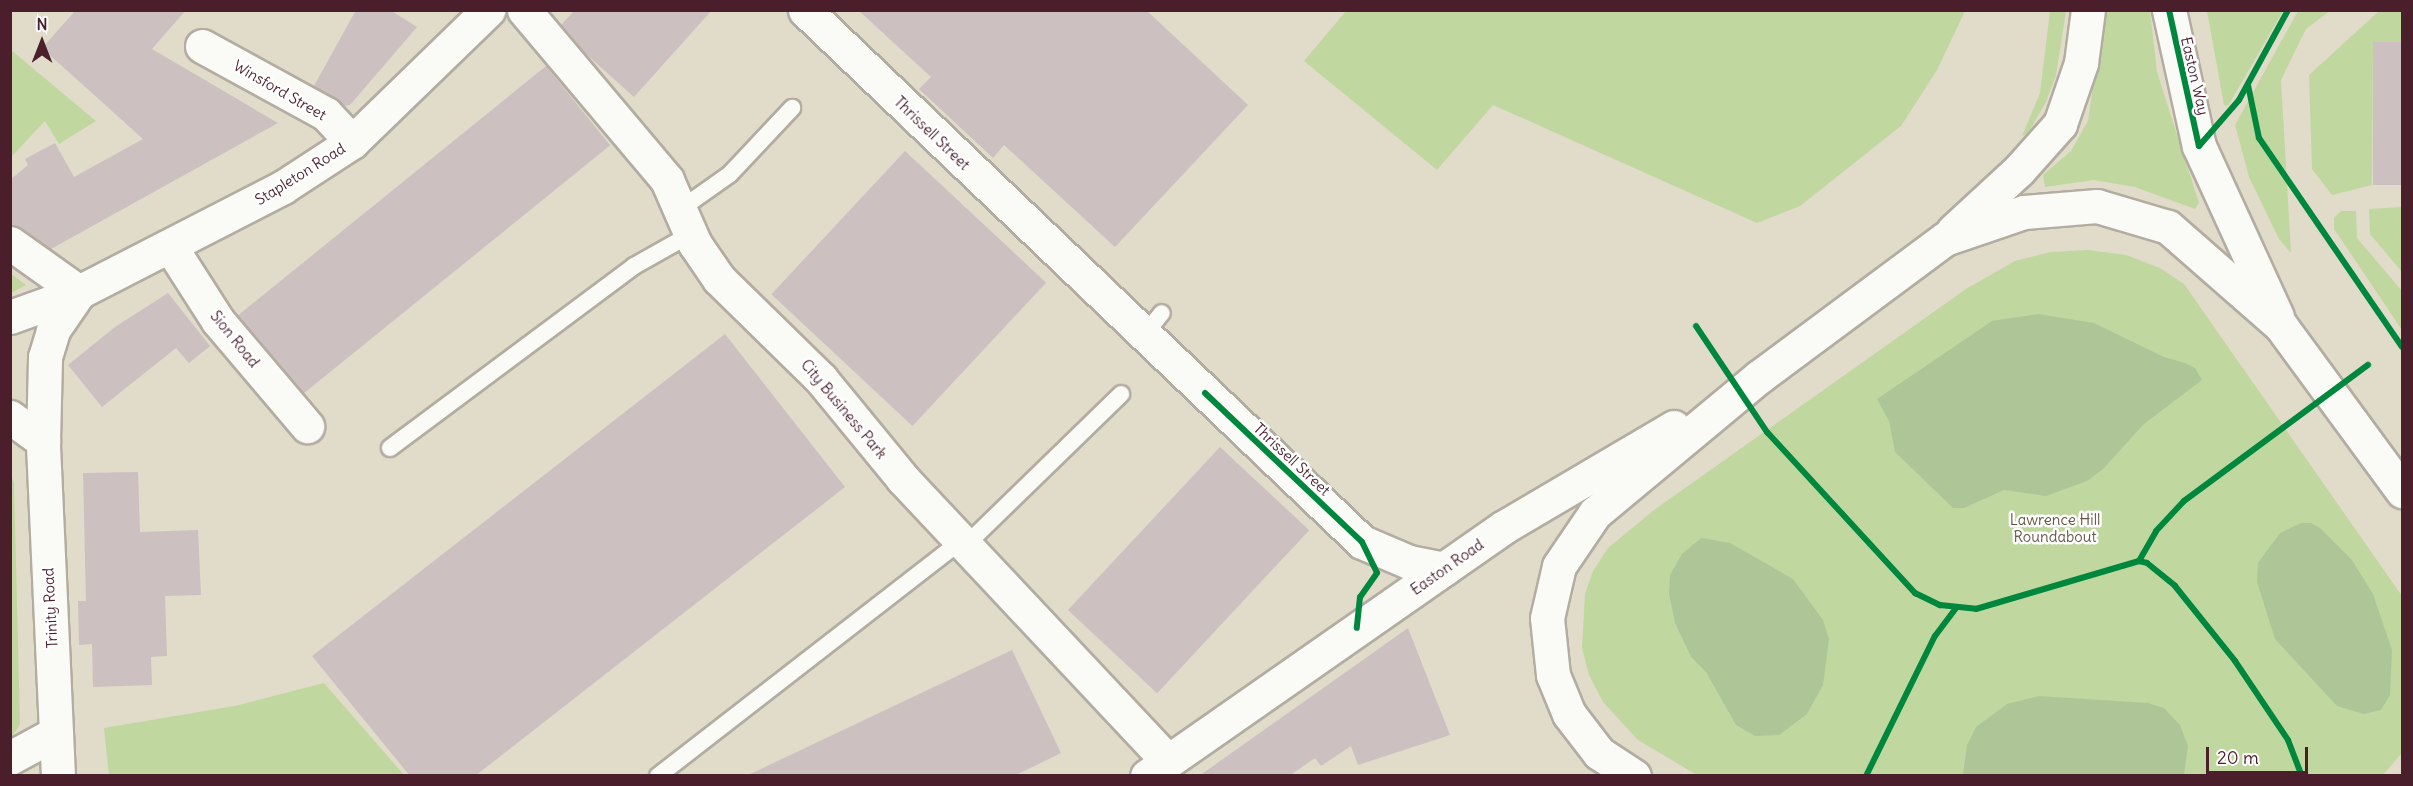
<!DOCTYPE html>
<style>
body{margin:0}
#map{position:relative;width:2413px;height:786px;overflow:hidden;background:#e1dbc9;font-family:Delius,sans-serif}
div>[style]{position:absolute}
[style*='--x']{left:calc(var(--x)*1px);top:calc(var(--y)*1px);width:calc(var(--w)*1px);rotate:calc(var(--a)*1deg)}
.green>*{inset:0;background:#c1d7a0}
.forest>*{inset:0;background:#aec697}
.building>*{inset:0;background:#ccc1c0;transform-origin:0 0}
.roads{filter:drop-shadow(2px 0 #b3aca1) drop-shadow(-2px 0 #b3aca1) drop-shadow(0 2px #b3aca1) drop-shadow(0 -2px #b3aca1)}
.lane>*{height:16px;margin:-8px;padding:0 8px;transform-origin:8px;border-radius:8px;background:#fafaf7}
.street>*{height:33px;margin:-16.5px;padding:0 16.5px;transform-origin:16.5px;border-radius:16.5px;background:#fafaf7}
.primary>*{height:33px;margin:-16.5px;padding:0 16.5px;transform-origin:16.5px;border-radius:16.5px;background:#fafaf7}
.cycleway>*{height:6px;margin:-3px;padding:0 3px;transform-origin:3px;border-radius:3px;background:#00873e}
span{translate:-50% -50%;white-space:nowrap;text-align:center;line-height:1.15;-webkit-text-stroke:5px #fff;paint-order:stroke}
.street-label{font-size:15px;color:#4a1f2b}
.park-label{font-size:15px;color:#654}
.frame{position:absolute;inset:0;border:12px solid #4a1f2b;pointer-events:none}
.north{position:absolute;left:12px;top:12px;width:60px;height:60px;-webkit-text-stroke:4px #fff;paint-order:stroke;rotate:0deg;font-size:16px;font-weight:700;line-height:24px;text-align:center;color:#4a1f2b}
.north::after{content:'';display:block;margin:auto;width:21px;height:27px;background:#4a1f2b;clip-path:polygon(50% 0,100% 100%,50% 72%,0 100%)}
.scale{position:absolute;left:2206px;top:747px;width:102px;height:27px;box-sizing:border-box;border:3px solid #4a1f2b;border-top:0;padding-left:8px;font-size:18px;line-height:21px;white-space:nowrap;color:#4a1f2b;-webkit-text-stroke:4px #fff;paint-order:stroke}
</style>
<div id="map">
<div class="green">
<i style="clip-path:polygon(1346px 11px,1346px 10px,1965px 11px,1937px 70px,1901px 126px,1800px 206px,1757px 223px,1493px 105px,1437px 170px,1304px 61px)"></i>
<i style="clip-path:polygon(2050px 11px,2066px 11px,2056px 75px,2046px 102px,2028px 133px,2022px 136px,2040px 93px)"></i>
<i style="clip-path:polygon(2104px 11px,2150px 11px,2157px 72px,2199px 203px,2195px 209px,2135px 187px,2094px 180px,2045px 187px,2043px 175px,2071px 151px,2088px 121px)"></i>
<i style="clip-path:polygon(2207px 11px,2283px 11px,2228px 106px,2224px 105px)"></i>
<i style="clip-path:polygon(2298px 11px,2330px 11px,2306px 29px,2281px 80px,2291px 253px,2279px 239px,2249px 177px,2235px 125px)"></i>
<i style="clip-path:polygon(2379px 11px,2401px 11px,2402px 42px,2373px 42px,2372px 185px,2332px 195px,2312px 169px,2309px 75px)"></i>
<i style="clip-path:polygon(10px 50px,11px 50px,96px 121px,59px 144px,45px 121px,11px 157px)"></i>
<i style="clip-path:polygon(2402px 207px,2402px 272px,2370px 234px,2369px 209px)"></i>
<i style="clip-path:polygon(2341px 211px,2356px 211px,2357px 238px,2402px 291px,2402px 330px,2334px 229px,2334px 218px)"></i>
<i style="clip-path:polygon(2088px 250px,2126px 255px,2160px 268px,2184px 284px,2402px 596px,2402px 753px,2382px 776px,1697px 775px,1638px 740px,1603px 702px,1589px 675px,1582px 648px,1585px 594px,1593px 571px,1608px 548px,1654px 510px,1966px 289px,2015px 261px,2050px 252px)"></i>
<i style="clip-path:polygon(11px 274px,26px 285px,11px 293px)"></i>
<i style="clip-path:polygon(10px 475px,14px 482px,20px 724px,11px 738px)"></i>
<i style="clip-path:polygon(324px 683px,404px 775px,109px 775px,104px 728px,235px 706px)"></i>
</div>
<div class="forest">
<i style="clip-path:polygon(2038px 314px,2094px 323px,2164px 357px,2185px 363px,2195px 368px,2202px 380px,2144px 424px,2103px 469px,2087px 481px,2046px 496px,2004px 490px,1964px 508px,1953px 508px,1895px 452px,1889px 421px,1877px 399px,1992px 321px)"></i>
<i style="clip-path:polygon(2301px 523px,2311px 523px,2320px 528px,2352px 560px,2373px 594px,2392px 650px,2390px 695px,2381px 710px,2364px 714px,2337px 706px,2275px 639px,2257px 582px,2258px 563px,2280px 533px)"></i>
<i style="clip-path:polygon(1701px 538px,1730px 543px,1793px 579px,1823px 620px,1829px 639px,1823px 685px,1807px 714px,1779px 735px,1755px 736px,1736px 725px,1706px 672px,1691px 657px,1675px 623px,1669px 594px,1670px 575px,1682px 554px)"></i>
<i style="clip-path:polygon(2039px 696px,2148px 703px,2164px 708px,2180px 725px,2188px 746px,2184px 775px,1963px 775px,1967px 745px,1976px 727px,2007px 704px)"></i>
</div>
<div class="building">
<i style="clip-path:polygon(76px 10px,186px 10px,152px 49px,278px 123px,51px 249px,10px 224px,10px 180px,28px 165px,25px 159px,55px 143px,74px 177px,143px 139px,42px 48px)"></i>
<i style="clip-path:polygon(356px 10px,390px 10px,417px 27px,350px 105px,344px 106px,314px 86px)"></i>
<i style="clip-path:polygon(575px 10px,712px 10px,634px 97px,586px 54px,561px 25px)"></i>
<i style="clip-path:polygon(858px 10px,1146px 10px,1248px 105px,1115px 247px,1004px 145px,993px 158px,919px 89px,931px 77px)"></i>
<i style="left:2373px;top:42px;width:30px;height:143px"></i>
<i style="left:546px;top:66px;width:102px;height:397px;rotate:51deg"></i>
<i style="left:905px;top:151px;width:193px;height:196px;rotate:43deg"></i>
<i style="clip-path:polygon(168px 293px,210px 346px,189px 363px,176px 348px,102px 407px,68px 365px,115px 327px)"></i>
<i style="clip-path:polygon(725px 334px,845px 487px,475px 776px,410px 776px,312px 656px)"></i>
<i style="left:1220px;top:447px;width:122px;height:223px;rotate:43deg"></i>
<i style="clip-path:polygon(138px 472px,140px 532px,198px 530px,201px 595px,165px 596px,167px 656px,151px 657px,152px 685px,93px 687px,92px 644px,79px 645px,78px 601px,86px 601px,83px 473px)"></i>
<i style="clip-path:polygon(1408px 628px,1450px 735px,1358px 765px,1351px 746px,1321px 766px,1315px 758px,1289px 776px,1199px 776px)"></i>
<i style="clip-path:polygon(1012px 650px,1061px 753px,1014px 776px,746px 776px)"></i>
</div>
<div class="roads">
<div class="lane">
<i style="--x:682;--y:208;--w:59;--a:-35.3"></i>
<i style="--x:730;--y:174;--w:91;--a:-46.8"></i>
<i style="--x:1144;--y:335;--w:28;--a:-51"></i>
<i style="--x:390;--y:448;--w:304;--a:-36.7"></i>
<i style="--x:634;--y:266;--w:65;--a:-29.3"></i>
<i style="--x:967;--y:544;--w:215;--a:-44.2"></i>
<i style="--x:658;--y:776;--w:386;--a:-37.8"></i>
</div>
<div class="street">
<i style="--x:524;--y:10;--w:222;--a:49.9"></i>
<i style="--x:667;--y:180;--w:70;--a:66.4"></i>
<i style="--x:695;--y:244;--w:42;--a:55.6"></i>
<i style="--x:719;--y:279;--w:143;--a:44.4"></i>
<i style="--x:821;--y:379;--w:129;--a:50.6"></i>
<i style="--x:903;--y:479;--w:387;--a:46.8"></i>
<i style="--x:805;--y:10;--w:770;--a:43.68"></i>
<i style="--x:1362;--y:542;--w:51;--a:23.1"></i>
<i style="--x:1409;--y:562;--w:36;--a:11"></i>
<i style="--x:202;--y:46;--w:141;--a:28.7"></i>
<i style="--x:326;--y:114;--w:38;--a:47"></i>
<i style="--x:10;--y:243;--w:85;--a:35.4"></i>
<i style="--x:170;--y:246;--w:89;--a:57.4"></i>
<i style="--x:218;--y:321;--w:138;--a:49.7"></i>
<i style="--x:10;--y:758;--w:52;--a:-28.5"></i>
</div>
<div class="primary">
<i style="--x:2169;--y:10;--w:139;--a:77.6"></i>
<i style="--x:2199;--y:146;--w:187;--a:65.4"></i>
<i style="--x:1953;--y:231;--w:90;--a:-42.7"></i>
<i style="--x:2019;--y:170;--w:62;--a:-48.3"></i>
<i style="--x:2060;--y:124;--w:65;--a:-71"></i>
<i style="--x:2081;--y:63;--w:53;--a:-82.5"></i>
<i style="--x:10;--y:317;--w:73;--a:-19.9"></i>
<i style="--x:79;--y:292;--w:229;--a:-27.2"></i>
<i style="--x:283;--y:187;--w:82;--a:-33.1"></i>
<i style="--x:352;--y:142;--w:190;--a:-44.1"></i>
<i style="--x:10;--y:417;--w:41;--a:36"></i>
<i style="--x:58;--y:776;--w:335;--a:-92.6"></i>
<i style="--x:43;--y:441;--w:84;--a:-88.6"></i>
<i style="--x:45;--y:357;--w:28;--a:-73"></i>
<i style="--x:53;--y:330;--w:46;--a:-55.6"></i>
<i style="--x:1147;--y:776;--w:435;--a:-34.9"></i>
<i style="--x:1504;--y:527;--w:197;--a:-30.5"></i>
<i style="--x:1634;--y:776;--w:42;--a:-146.7"></i>
<i style="--x:1599;--y:753;--w:49;--a:-127.6"></i>
<i style="--x:1569;--y:714;--w:42;--a:-112.3"></i>
<i style="--x:1553;--y:675;--w:57;--a:-96"></i>
<i style="--x:1547;--y:618;--w:53;--a:-77"></i>
<i style="--x:1559;--y:566;--w:64;--a:-55.8"></i>
<i style="--x:1595;--y:513;--w:213;--a:-39.7"></i>
<i style="--x:1759;--y:377;--w:232;--a:-36.6"></i>
<i style="--x:1945;--y:239;--w:83;--a:-18.9"></i>
<i style="--x:2024;--y:212;--w:73;--a:-4.7"></i>
<i style="--x:2097;--y:206;--w:74;--a:16.5"></i>
<i style="--x:2168;--y:227;--w:150;--a:41.2"></i>
<i style="--x:2281;--y:326;--w:205;--a:53.7"></i>
</div>
</div>
<div class="cycleway">
<i style="--x:2169;--y:10;--w:139;--a:77.6"></i>
<i style="--x:2248;--y:85;--w:54;--a:78.3"></i>
<i style="--x:2259;--y:138;--w:253;--a:55.6"></i>
<i style="--x:2199;--y:146;--w:61;--a:-49"></i>
<i style="--x:2239;--y:100;--w:102;--a:-61.4"></i>
<i style="--x:1696;--y:326;--w:128;--a:56.2"></i>
<i style="--x:1767;--y:432;--w:219;--a:47.4"></i>
<i style="--x:1915;--y:593;--w:28;--a:26"></i>
<i style="--x:1940;--y:605;--w:36;--a:6"></i>
<i style="--x:1976;--y:609;--w:170;--a:-16.4"></i>
<i style="--x:2139;--y:561;--w:8;--a:14"></i>
<i style="--x:2147;--y:563;--w:36;--a:39"></i>
<i style="--x:2175;--y:586;--w:96;--a:51.3"></i>
<i style="--x:2235;--y:661;--w:95;--a:56.1"></i>
<i style="--x:2288;--y:740;--w:39;--a:69"></i>
<i style="--x:1205;--y:393;--w:216;--a:43.5"></i>
<i style="--x:1362;--y:542;--w:34;--a:64"></i>
<i style="--x:1377;--y:573;--w:29;--a:125"></i>
<i style="--x:1360;--y:597;--w:31;--a:96"></i>
<i style="--x:2139;--y:561;--w:34;--a:-60"></i>
<i style="--x:2156;--y:531;--w:41;--a:-47"></i>
<i style="--x:2184;--y:501;--w:229;--a:-36.5"></i>
<i style="--x:1866;--y:776;--w:156;--a:-63.8"></i>
<i style="--x:1935;--y:636;--w:35;--a:-53"></i>
</div>
<div class="street-label">
<span style="left:2195px;top:76px;rotate:77deg">Easton Way</span>
<span style="left:280px;top:90px;rotate:30deg">Winsford Street</span>
<span style="left:932px;top:133px;rotate:44deg">Thrissell Street</span>
<span style="left:300px;top:174px;rotate:-32deg">Stapleton Road</span>
<span style="left:235px;top:339px;rotate:51deg">Sion Road</span>
<span style="left:844px;top:409px;rotate:50deg">City Business Park</span>
<span style="left:1292px;top:459px;rotate:43deg">Thrissell Street</span>
<span style="left:1447px;top:567px;rotate:-35deg">Easton Road</span>
<span style="left:50px;top:608px;rotate:-93deg">Trinity Road</span>
</div>
<div class="park-label">
<span style="left:2055px;top:528px">Lawrence Hill<br>Roundabout</span>
</div>
<div class="frame"></div>
<div class="north">N</div>
<div class="scale">20 m</div>
</div>
